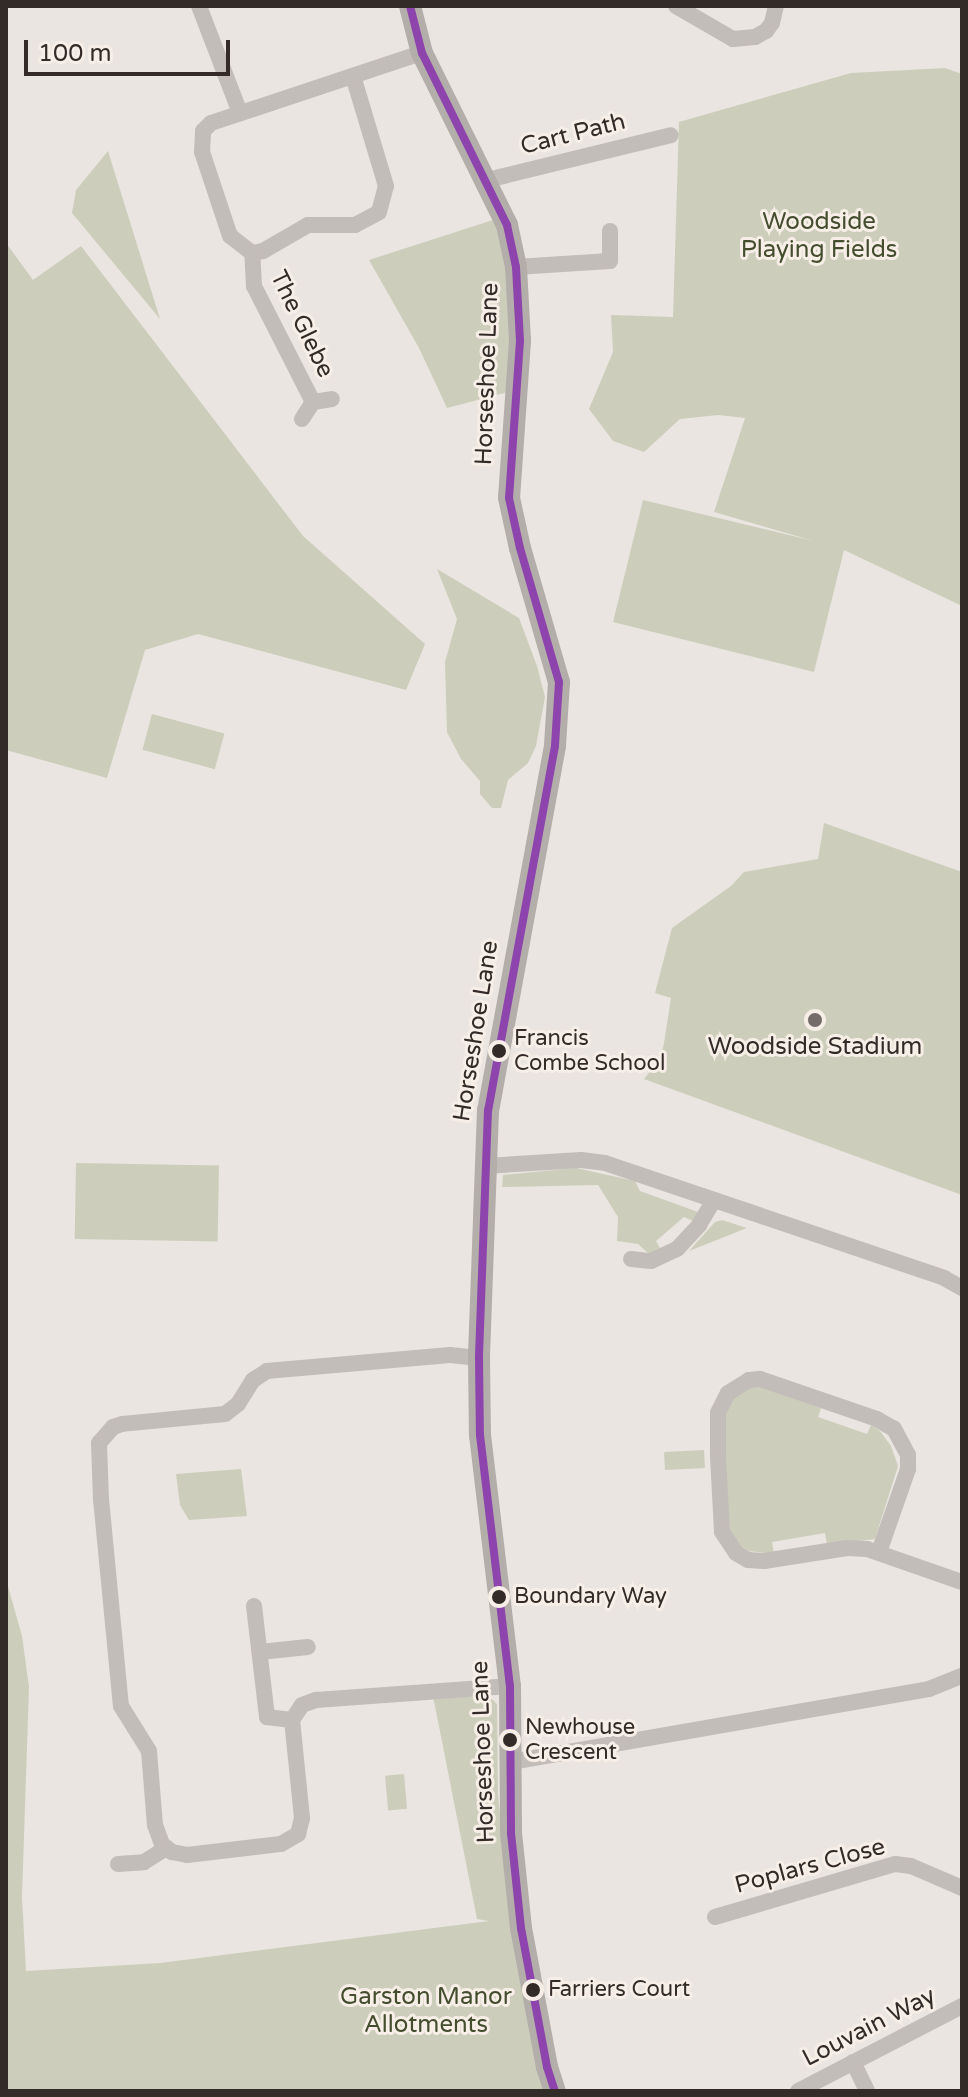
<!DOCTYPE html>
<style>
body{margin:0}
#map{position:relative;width:968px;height:2097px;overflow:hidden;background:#eae5e0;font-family:"Varela Round",sans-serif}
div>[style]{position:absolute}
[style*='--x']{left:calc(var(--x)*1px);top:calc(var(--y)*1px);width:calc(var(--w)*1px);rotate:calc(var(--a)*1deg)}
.green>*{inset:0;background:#cccebb;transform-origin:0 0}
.street>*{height:16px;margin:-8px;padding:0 8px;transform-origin:8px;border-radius:8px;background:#c3bdb9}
.secondary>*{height:22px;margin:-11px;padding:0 11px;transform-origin:11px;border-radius:11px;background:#b4aeaa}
.bus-1>*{height:8px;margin:-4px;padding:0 4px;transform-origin:4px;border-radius:4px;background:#8e44ad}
.dots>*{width:22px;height:22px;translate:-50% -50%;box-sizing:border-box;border:4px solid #f7efe7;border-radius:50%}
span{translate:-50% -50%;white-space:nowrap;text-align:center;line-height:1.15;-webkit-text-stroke:6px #f7efe7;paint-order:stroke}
.bus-label{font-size:22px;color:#332b28}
.left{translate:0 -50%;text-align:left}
.street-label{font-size:24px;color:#332b28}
.park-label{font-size:24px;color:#444e2f}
.poi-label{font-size:24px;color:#332b28}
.frame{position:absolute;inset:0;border:8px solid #332b28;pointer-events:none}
.scale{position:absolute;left:24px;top:40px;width:206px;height:36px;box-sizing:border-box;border:4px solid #332b28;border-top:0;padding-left:10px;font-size:24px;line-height:28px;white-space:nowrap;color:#332b28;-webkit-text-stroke:6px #f7efe7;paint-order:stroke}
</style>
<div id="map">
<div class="green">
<i style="clip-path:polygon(945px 68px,962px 74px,962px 606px,844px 550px,814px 672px,613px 622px,643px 500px,814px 541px,714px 512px,745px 418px,718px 415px,680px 419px,644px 452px,613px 441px,589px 409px,613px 352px,611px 315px,673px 317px,679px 122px,851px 73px)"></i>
<i style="clip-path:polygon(108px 151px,160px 319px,72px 213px,76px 190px)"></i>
<i style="clip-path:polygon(496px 219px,506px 265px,510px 341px,508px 392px,447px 408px,419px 348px,369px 260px)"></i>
<i style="clip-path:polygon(6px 243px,33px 280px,81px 246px,303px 536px,425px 644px,406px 690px,198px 634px,145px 650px,107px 778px,6px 750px)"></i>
<i style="clip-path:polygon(437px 569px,519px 618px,537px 666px,545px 697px,536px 746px,528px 763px,508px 780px,501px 808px,492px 808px,480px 794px,480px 781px,461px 759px,447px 732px,445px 662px,457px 619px)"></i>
<i style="left:152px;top:714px;width:75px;height:37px;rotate:15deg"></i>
<i style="clip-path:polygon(824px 823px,962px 872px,962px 1195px,644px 1079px,660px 1060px,664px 1043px,671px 998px,655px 993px,672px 928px,731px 886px,744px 872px,818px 859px)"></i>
<i style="left:76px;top:1163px;width:143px;height:76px;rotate:1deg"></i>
<i style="clip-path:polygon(576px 1168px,635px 1181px,640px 1191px,698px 1212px,693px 1221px,684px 1217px,656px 1241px,661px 1250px,649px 1254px,638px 1244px,617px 1241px,618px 1217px,598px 1185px,502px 1187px,503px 1175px)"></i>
<i style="clip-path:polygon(722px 1220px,747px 1228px,689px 1251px,715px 1222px)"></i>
<i style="clip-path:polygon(756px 1384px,821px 1408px,818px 1417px,867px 1434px,871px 1425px,880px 1431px,891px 1446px,898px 1466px,875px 1539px,827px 1545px,825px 1533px,772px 1542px,774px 1554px,749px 1551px,736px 1544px,730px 1530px,722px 1424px,731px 1395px)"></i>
<i style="left:704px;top:1450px;width:18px;height:40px;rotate:87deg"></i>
<i style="clip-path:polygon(241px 1469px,247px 1516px,189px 1520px,180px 1505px,176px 1474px)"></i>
<i style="clip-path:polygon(6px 1579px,22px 1636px,29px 1687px,22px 1897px,26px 1971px,160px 1963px,489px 1921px,477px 1919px,433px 1696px,490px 1697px,497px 1704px,498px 1795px,511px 1926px,545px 2091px,6px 2091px)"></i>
<i style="left:404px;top:1774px;width:35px;height:19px;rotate:85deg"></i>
</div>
<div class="street">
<i style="--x:199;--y:6;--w:115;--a:69"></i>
<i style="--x:676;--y:6;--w:66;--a:30.1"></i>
<i style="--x:733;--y:39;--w:22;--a:-5"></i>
<i style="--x:755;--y:37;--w:13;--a:-29"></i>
<i style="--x:766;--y:31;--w:10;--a:-53"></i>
<i style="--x:772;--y:23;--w:17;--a:-77"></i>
<i style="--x:487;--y:180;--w:189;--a:-13.7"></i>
<i style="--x:252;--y:253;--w:11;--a:-10"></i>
<i style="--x:263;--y:251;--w:52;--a:-30"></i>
<i style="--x:308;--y:225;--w:47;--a:0"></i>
<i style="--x:355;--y:225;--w:27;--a:-28"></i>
<i style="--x:379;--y:212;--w:27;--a:-75"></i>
<i style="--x:386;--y:186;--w:115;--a:-106.7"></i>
<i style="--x:516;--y:267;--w:94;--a:-3.7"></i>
<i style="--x:610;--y:261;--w:30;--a:-90"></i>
<i style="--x:313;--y:402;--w:19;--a:-9"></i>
<i style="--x:302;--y:419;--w:20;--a:-57"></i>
<i style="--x:313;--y:402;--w:130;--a:-117"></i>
<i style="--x:254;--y:286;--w:33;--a:-93"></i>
<i style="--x:252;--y:253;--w:28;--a:-142"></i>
<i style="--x:230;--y:236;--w:89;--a:-108.4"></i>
<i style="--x:202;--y:152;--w:21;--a:-87"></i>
<i style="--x:203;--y:131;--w:11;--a:-45"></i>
<i style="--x:211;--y:123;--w:222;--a:-18.4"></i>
<i style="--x:485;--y:1166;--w:96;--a:-3.6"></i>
<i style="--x:581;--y:1160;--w:24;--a:7"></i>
<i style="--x:605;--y:1163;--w:358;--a:18.7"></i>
<i style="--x:944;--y:1278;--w:21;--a:29"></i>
<i style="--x:631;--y:1259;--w:20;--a:6"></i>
<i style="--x:651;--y:1261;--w:29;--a:-25"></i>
<i style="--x:677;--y:1249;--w:33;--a:-47"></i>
<i style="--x:699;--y:1225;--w:29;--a:-59"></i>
<i style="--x:479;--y:1358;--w:29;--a:-174"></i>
<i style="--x:450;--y:1355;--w:184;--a:175"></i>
<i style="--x:267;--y:1371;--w:17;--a:147"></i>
<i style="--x:253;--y:1380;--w:28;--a:122"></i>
<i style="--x:238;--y:1404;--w:16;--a:142"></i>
<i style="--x:225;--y:1414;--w:103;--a:174.5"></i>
<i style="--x:122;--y:1424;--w:9;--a:162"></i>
<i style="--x:113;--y:1427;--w:21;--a:131"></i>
<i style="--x:99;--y:1443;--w:56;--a:88"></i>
<i style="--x:101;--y:1499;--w:208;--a:84.5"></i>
<i style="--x:121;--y:1706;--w:53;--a:58.1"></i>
<i style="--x:149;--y:1751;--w:74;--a:85.4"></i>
<i style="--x:155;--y:1825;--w:20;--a:70"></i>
<i style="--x:162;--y:1844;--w:13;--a:39"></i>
<i style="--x:172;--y:1852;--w:15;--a:11"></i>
<i style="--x:187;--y:1855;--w:95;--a:-6.7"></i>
<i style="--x:281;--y:1844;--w:20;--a:-30"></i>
<i style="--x:298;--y:1834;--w:16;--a:-76"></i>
<i style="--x:302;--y:1818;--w:99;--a:-95.8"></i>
<i style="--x:292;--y:1720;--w:18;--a:-56"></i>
<i style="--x:302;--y:1705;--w:15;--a:-20"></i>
<i style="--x:316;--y:1700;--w:195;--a:-4.1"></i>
<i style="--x:879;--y:1552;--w:88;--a:-70.7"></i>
<i style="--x:908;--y:1469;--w:14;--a:-90"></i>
<i style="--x:908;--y:1455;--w:30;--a:-118"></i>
<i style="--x:894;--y:1429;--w:20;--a:-150"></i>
<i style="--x:877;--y:1419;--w:124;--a:-161.1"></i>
<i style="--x:760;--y:1379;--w:11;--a:175"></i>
<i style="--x:749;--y:1380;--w:25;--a:148"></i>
<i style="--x:728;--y:1393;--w:22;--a:117"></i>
<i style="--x:718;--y:1413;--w:44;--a:90"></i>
<i style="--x:718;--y:1457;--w:75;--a:86.9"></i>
<i style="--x:722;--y:1532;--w:25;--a:56"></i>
<i style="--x:736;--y:1553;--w:14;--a:30"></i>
<i style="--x:748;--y:1560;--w:16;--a:4"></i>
<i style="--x:764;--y:1561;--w:84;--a:-8.9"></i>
<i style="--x:847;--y:1548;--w:20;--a:3"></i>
<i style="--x:867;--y:1549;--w:101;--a:19.2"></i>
<i style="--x:254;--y:1606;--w:112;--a:83.3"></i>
<i style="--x:267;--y:1717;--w:25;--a:7"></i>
<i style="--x:260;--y:1652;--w:48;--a:-5.9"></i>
<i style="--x:511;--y:1762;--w:424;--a:-9.9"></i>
<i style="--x:929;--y:1689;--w:35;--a:-22"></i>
<i style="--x:118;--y:1864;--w:26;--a:-4"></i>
<i style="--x:144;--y:1862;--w:26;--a:-32"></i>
<i style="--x:715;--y:1917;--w:188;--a:-16.4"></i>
<i style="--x:895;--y:1864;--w:16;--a:7"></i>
<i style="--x:911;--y:1866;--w:56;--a:23.3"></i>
<i style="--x:853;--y:2062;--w:32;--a:64"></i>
<i style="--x:798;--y:2091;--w:185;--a:-27.4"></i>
</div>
<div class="secondary">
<i style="--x:410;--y:6;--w:49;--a:75.7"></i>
<i style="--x:422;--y:53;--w:192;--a:63.7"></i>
<i style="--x:507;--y:225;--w:43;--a:77.9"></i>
<i style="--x:516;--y:267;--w:74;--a:86.9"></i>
<i style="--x:520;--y:341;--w:157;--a:94"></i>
<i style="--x:509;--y:498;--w:51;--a:77.6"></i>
<i style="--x:520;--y:548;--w:140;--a:73.8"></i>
<i style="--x:559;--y:682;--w:64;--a:93.6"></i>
<i style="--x:555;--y:746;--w:370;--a:100.4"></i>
<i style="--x:488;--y:1110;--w:248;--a:92.1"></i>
<i style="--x:479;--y:1358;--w:77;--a:89.3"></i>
<i style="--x:480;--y:1435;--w:253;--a:83.2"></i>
<i style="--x:510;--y:1686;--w:147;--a:89.6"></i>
<i style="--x:511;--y:1833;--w:96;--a:84"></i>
<i style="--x:521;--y:1928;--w:141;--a:79.4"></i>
<i style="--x:547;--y:2067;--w:25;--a:72"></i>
</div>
<div class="bus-1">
<i style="--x:410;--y:6;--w:49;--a:75.7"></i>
<i style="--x:422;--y:53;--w:192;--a:63.7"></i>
<i style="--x:507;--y:225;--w:43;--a:77.9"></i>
<i style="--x:516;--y:267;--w:74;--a:86.9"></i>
<i style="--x:520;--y:341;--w:157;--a:94"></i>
<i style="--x:509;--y:498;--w:51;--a:77.6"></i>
<i style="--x:520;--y:548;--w:140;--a:73.8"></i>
<i style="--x:559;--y:682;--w:64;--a:93.6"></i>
<i style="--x:555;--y:746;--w:370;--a:100.4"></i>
<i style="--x:488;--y:1110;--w:248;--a:92.1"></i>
<i style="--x:479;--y:1358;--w:77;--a:89.3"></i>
<i style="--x:480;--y:1435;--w:253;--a:83.2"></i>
<i style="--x:510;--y:1686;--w:147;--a:89.6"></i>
<i style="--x:511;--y:1833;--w:96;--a:84"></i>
<i style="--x:521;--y:1928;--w:141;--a:79.4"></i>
<i style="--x:547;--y:2067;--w:25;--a:72"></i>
</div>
<div class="dots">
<i style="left:815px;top:1020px;background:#736c68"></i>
<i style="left:499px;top:1051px;background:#332b28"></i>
<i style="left:499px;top:1597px;background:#332b28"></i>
<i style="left:510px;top:1740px;background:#332b28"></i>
<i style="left:533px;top:1990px;background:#332b28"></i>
</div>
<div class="bus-label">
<span class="left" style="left:514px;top:1051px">Francis<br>Combe School</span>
<span class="left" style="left:514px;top:1597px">Boundary Way</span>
<span class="left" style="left:525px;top:1740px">Newhouse<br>Crescent</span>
<span class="left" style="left:548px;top:1990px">Farriers Court</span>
</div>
<div class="street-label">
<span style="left:573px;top:134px;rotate:-14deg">Cart Path</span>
<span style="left:302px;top:324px;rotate:64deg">The Glebe</span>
<span style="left:487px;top:374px;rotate:-88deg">Horseshoe Lane</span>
<span style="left:476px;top:1031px;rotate:-81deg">Horseshoe Lane</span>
<span style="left:483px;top:1752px;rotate:-92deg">Horseshoe Lane</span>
<span style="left:810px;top:1866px;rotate:-15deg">Poplars Close</span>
<span style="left:869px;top:2027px;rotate:-27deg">Louvain Way</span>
</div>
<div class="park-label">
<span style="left:819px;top:236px">Woodside<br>Playing Fields</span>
<span style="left:426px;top:2011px">Garston Manor<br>Allotments</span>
</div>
<div class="poi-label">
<span style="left:815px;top:1047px">Woodside Stadium</span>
</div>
<div class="frame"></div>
<div class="scale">100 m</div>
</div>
